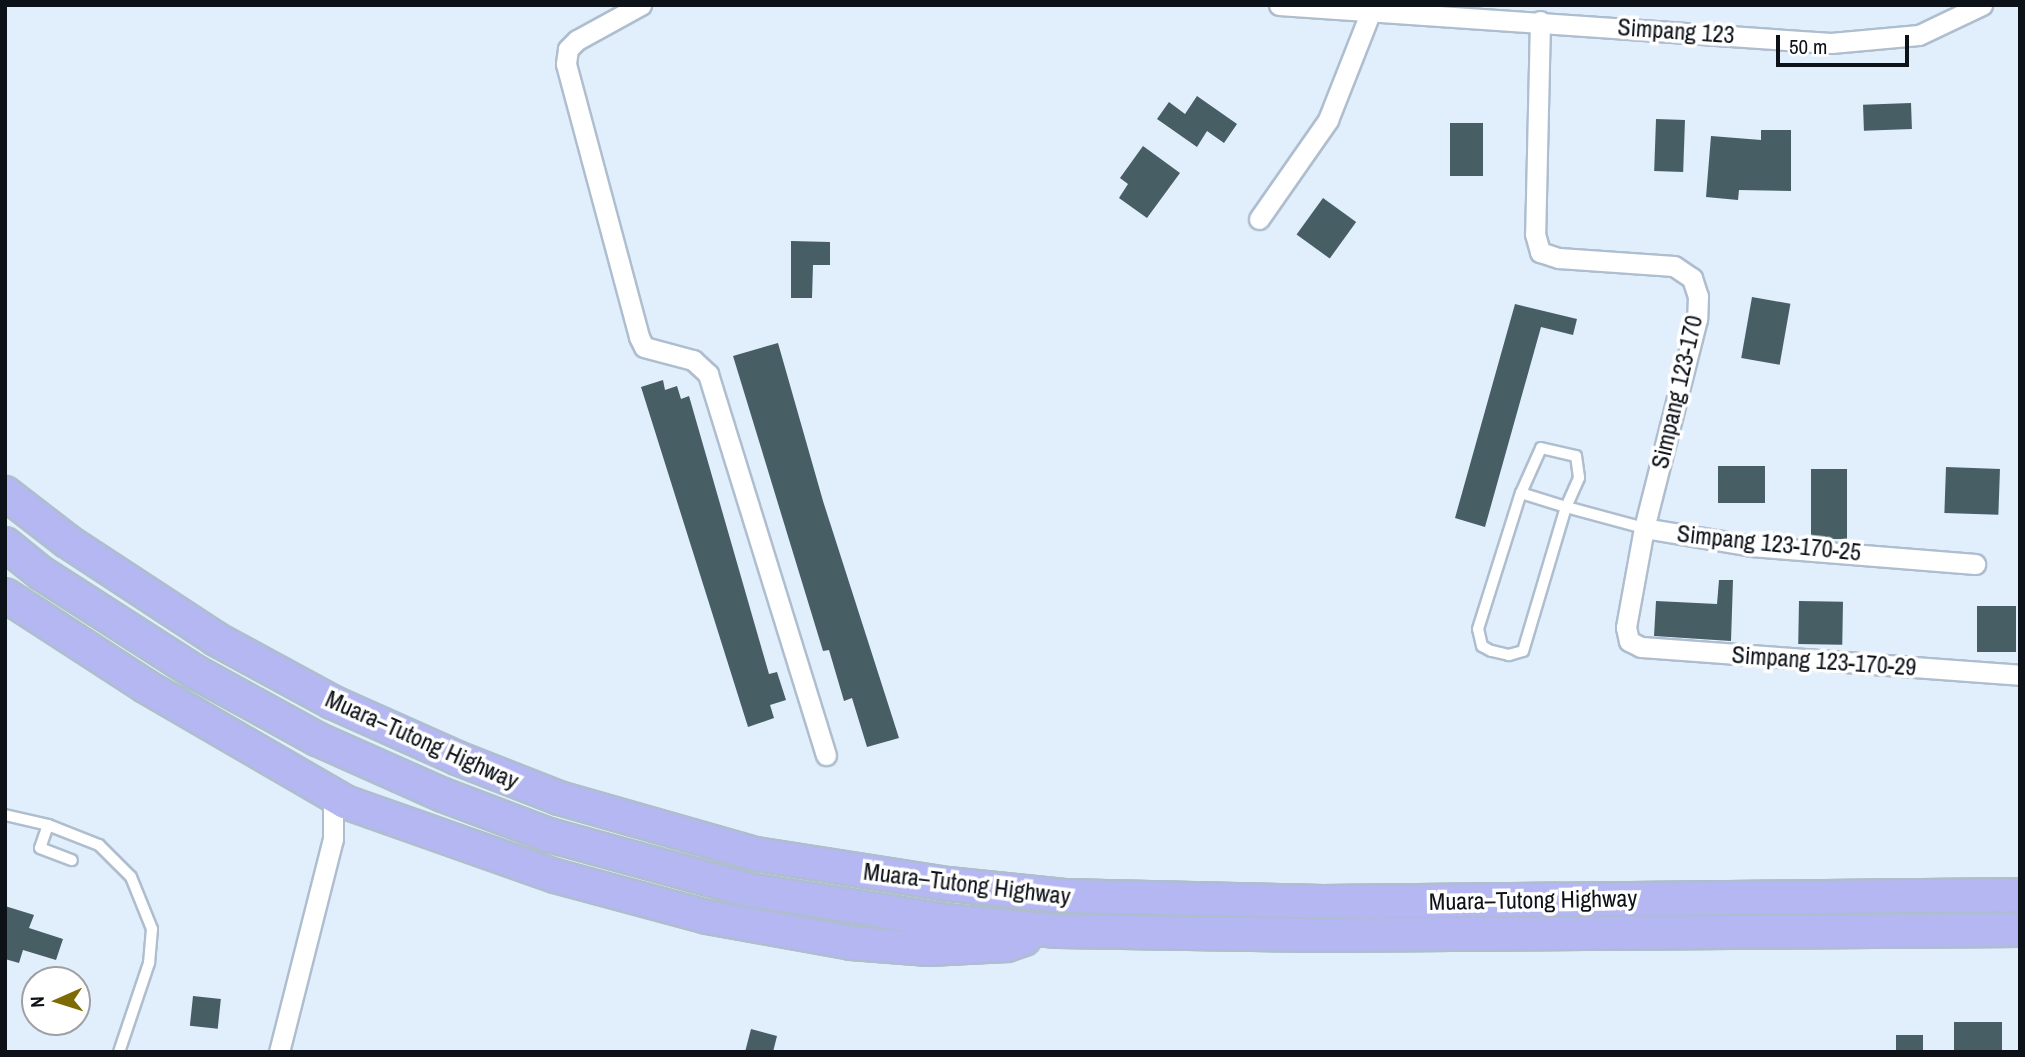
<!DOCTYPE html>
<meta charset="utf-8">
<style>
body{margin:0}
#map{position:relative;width:2025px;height:1057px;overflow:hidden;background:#e1eefc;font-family:"Archivo Narrow",sans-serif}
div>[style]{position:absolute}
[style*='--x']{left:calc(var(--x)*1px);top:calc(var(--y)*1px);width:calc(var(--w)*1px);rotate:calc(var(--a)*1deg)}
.building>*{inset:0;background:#475e65;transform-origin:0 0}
.roads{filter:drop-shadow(2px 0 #aebecf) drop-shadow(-2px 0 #aebecf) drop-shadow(0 2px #aebecf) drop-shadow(0 -2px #aebecf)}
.service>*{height:10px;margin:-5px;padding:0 5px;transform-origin:5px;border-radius:5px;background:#fff}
.minor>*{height:19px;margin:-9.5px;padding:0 9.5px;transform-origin:9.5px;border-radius:9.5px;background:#fff}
.trunk>*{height:32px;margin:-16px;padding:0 16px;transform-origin:16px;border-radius:16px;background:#b4b7f2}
span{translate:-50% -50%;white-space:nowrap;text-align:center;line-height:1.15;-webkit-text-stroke:7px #fff;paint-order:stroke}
.street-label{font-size:24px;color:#0d1218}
.frame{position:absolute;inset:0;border:7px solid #0d1218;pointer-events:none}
.north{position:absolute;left:21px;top:966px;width:70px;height:70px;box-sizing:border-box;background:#fff;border:2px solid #9ea0a3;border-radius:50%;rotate:267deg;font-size:19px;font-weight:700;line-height:28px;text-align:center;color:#0d1218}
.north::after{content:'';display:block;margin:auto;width:24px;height:32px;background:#7f6b03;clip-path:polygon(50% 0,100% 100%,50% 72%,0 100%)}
.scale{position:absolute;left:1776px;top:35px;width:133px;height:32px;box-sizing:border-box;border:4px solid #0d1218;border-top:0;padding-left:9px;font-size:21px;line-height:24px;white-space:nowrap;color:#0d1218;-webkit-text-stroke:5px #fff;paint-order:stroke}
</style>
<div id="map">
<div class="building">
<i style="clip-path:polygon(1197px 96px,1237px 124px,1224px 143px,1207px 131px,1197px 147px,1157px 119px,1169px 102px,1185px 114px)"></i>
<i style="left:1911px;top:103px;width:26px;height:48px;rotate:88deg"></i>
<i style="left:1656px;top:119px;width:29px;height:52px;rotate:2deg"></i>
<i style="left:1450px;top:123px;width:33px;height:53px"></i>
<i style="clip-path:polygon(1761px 130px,1791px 130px,1791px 191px,1739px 190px,1738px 200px,1706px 197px,1711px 136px,1761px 140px)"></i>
<i style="clip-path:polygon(1143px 146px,1180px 173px,1147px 218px,1119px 198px,1128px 184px,1120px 178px)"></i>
<i style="left:1323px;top:198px;width:41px;height:45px;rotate:36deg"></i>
<i style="clip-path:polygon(791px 241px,830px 242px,830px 265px,813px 265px,812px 298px,791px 298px)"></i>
<i style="left:1752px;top:297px;width:39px;height:62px;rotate:10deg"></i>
<i style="clip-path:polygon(1515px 304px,1577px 319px,1573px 335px,1541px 327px,1485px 527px,1455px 518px)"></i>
<i style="clip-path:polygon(778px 343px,823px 501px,899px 738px,867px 747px,852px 698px,844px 701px,829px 650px,823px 651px,733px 356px)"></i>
<i style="clip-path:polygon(663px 380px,665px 390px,677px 386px,681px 399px,689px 396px,769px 674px,777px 672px,786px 700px,770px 705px,774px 718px,748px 727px,641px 387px)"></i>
<i style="left:1718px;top:466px;width:47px;height:37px"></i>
<i style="left:1946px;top:467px;width:54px;height:46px;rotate:2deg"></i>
<i style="left:1811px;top:469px;width:36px;height:70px"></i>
<i style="clip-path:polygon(1719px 580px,1733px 580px,1731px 641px,1654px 636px,1656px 601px,1717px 604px)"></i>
<i style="left:1799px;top:601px;width:44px;height:43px;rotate:1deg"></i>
<i style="left:1977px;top:606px;width:39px;height:46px"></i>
<i style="clip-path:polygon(5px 906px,34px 915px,29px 928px,63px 939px,56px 960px,23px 950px,19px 963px,5px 959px)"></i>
<i style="left:193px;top:996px;width:28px;height:30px;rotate:6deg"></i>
<i style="left:1954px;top:1022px;width:48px;height:30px"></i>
<i style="clip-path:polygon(751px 1029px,777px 1036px,773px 1052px,745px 1052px)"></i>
<i style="left:1896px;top:1035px;width:27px;height:17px"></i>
</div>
<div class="roads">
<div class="service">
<i style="--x:1521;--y:493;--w:49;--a:-66"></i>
<i style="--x:1541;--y:448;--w:36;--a:13"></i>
<i style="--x:1576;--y:456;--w:22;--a:82"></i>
<i style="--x:1579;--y:478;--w:32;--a:114"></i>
<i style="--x:1566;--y:507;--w:150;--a:106.6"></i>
<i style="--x:1523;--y:651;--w:15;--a:164"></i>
<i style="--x:1509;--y:655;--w:18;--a:-167"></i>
<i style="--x:1491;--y:651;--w:10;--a:-151"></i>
<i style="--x:1482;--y:646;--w:17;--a:-103"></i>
<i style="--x:1478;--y:629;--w:143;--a:-72.5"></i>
<i style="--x:1521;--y:493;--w:47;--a:17.3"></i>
<i style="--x:1566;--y:507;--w:81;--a:15.1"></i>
<i style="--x:5;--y:815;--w:44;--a:13.1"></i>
<i style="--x:48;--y:825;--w:55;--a:21.4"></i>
<i style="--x:99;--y:845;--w:45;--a:45"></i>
<i style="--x:131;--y:877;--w:56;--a:68"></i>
<i style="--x:152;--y:929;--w:34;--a:95"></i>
<i style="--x:149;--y:963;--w:94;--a:108.6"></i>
<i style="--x:48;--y:825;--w:24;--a:109"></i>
<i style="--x:40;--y:848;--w:34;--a:21"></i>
</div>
<div class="minor">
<i style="--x:641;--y:5;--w:73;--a:151.3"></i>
<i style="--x:577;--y:40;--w:13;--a:135"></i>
<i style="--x:568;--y:49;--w:15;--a:98"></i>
<i style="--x:566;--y:64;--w:283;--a:75"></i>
<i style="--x:639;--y:337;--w:11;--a:63"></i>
<i style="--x:644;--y:347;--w:51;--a:14.9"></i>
<i style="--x:693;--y:360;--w:21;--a:43"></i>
<i style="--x:708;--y:374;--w:399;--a:72.8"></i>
<i style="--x:1279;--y:5;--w:553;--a:3.94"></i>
<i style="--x:1831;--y:43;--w:88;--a:-5.2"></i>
<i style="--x:1919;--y:35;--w:70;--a:-25.5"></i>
<i style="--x:1540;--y:21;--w:213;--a:91.3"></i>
<i style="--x:1535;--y:234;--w:19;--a:74"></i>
<i style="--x:1540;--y:252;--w:20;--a:18"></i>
<i style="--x:1559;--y:258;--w:115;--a:4"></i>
<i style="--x:1674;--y:266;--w:22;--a:34"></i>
<i style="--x:1692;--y:278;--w:19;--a:72"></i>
<i style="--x:1698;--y:296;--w:23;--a:92"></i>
<i style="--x:1697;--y:319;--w:216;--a:104.2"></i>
<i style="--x:1644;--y:528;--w:101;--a:100.3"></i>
<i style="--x:1626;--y:627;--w:14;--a:78"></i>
<i style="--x:1629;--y:641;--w:13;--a:27"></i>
<i style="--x:1641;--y:647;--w:380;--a:4.2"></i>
<i style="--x:1259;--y:219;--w:121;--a:-55.1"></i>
<i style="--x:1328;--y:120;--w:117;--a:-68.5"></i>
<i style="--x:1644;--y:528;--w:109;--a:9.5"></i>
<i style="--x:1751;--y:546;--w:225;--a:4.6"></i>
<i style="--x:279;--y:1052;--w:220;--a:-75.8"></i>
<i style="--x:333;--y:839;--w:33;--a:-90"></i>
<i style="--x:333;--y:806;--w:16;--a:-117"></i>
</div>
<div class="trunk">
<i style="--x:5;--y:493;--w:78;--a:37.7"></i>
<i style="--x:67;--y:541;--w:178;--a:33.3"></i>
<i style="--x:216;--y:639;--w:132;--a:28.5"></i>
<i style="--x:332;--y:702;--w:137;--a:24.1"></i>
<i style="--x:457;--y:758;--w:110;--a:21.4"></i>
<i style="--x:559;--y:798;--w:205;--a:15.9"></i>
<i style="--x:756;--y:854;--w:194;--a:8.9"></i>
<i style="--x:948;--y:884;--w:117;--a:5.9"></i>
<i style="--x:1064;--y:896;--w:259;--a:1.3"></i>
<i style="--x:1323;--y:902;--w:697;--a:-0.58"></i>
<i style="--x:5;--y:544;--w:46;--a:38.9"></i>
<i style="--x:41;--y:573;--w:185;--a:32.7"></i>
<i style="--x:197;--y:673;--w:137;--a:28.8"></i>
<i style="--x:317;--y:739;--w:138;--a:24"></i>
<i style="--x:443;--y:795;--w:113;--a:20.7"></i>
<i style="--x:549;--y:835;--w:207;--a:15.4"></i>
<i style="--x:749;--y:890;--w:199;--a:8.9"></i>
<i style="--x:946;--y:921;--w:112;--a:5.1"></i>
<i style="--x:1058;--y:931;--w:259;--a:0.9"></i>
<i style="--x:1317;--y:935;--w:703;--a:-0.41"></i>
<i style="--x:5;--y:595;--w:167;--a:33"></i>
<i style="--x:145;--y:686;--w:231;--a:30.1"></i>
<i style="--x:345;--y:802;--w:223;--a:19.4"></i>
<i style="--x:555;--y:876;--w:157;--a:15.1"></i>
<i style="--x:707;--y:917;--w:146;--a:10.2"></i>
<i style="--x:851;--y:943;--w:78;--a:4.4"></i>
<i style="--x:929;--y:949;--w:78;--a:-2.9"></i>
<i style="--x:1007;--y:945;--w:18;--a:-19"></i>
</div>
</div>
<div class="street-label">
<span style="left:1676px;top:31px;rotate:4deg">Simpang 123</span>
<span style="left:1677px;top:392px;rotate:-77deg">Simpang 123-170</span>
<span style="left:1769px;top:543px;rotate:6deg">Simpang 123-170-25</span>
<span style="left:1824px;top:661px;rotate:4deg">Simpang 123-170-29</span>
<span style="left:422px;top:740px;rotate:24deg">Muara–Tutong Highway</span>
<span style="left:967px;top:884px;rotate:7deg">Muara–Tutong Highway</span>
<span style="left:1533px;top:900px;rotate:-1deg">Muara–Tutong Highway</span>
</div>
<div class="frame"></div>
<div class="north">N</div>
<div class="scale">50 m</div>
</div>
